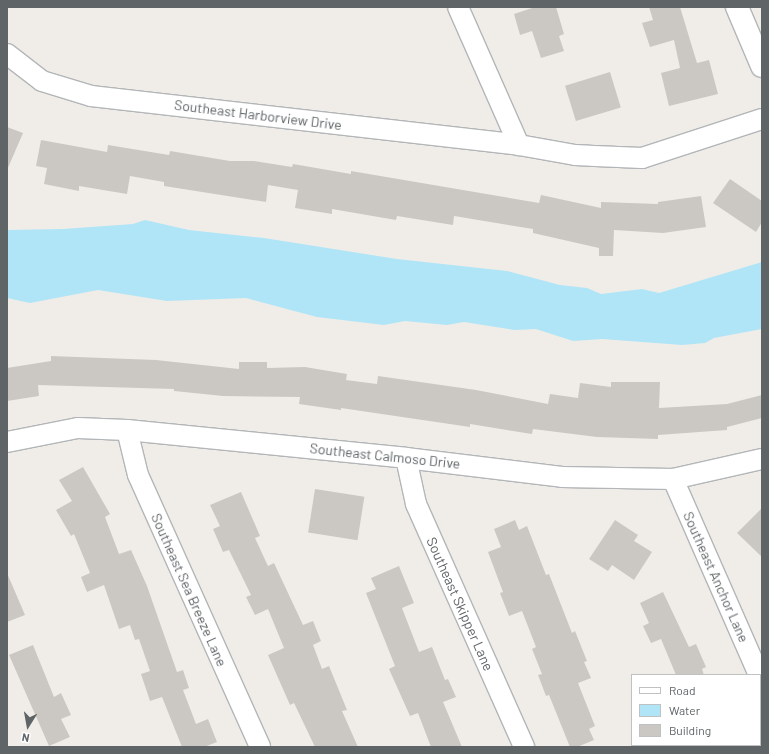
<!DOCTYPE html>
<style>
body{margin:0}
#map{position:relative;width:769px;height:754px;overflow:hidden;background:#f0ede8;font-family:Barlow,sans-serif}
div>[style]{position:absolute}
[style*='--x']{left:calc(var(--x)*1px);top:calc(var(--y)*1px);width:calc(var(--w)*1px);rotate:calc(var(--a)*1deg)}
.water>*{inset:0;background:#b0e5f7}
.building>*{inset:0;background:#cbc8c4;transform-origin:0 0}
.roads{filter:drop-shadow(1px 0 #b3b6b8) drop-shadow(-1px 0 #b3b6b8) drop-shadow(0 1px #b3b6b8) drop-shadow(0 -1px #b3b6b8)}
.street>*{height:20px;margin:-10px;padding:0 10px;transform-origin:10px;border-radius:10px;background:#fff}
.secondary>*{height:22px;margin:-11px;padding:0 11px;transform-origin:11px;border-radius:11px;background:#fff}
span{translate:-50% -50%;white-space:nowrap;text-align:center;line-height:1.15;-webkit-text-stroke:3px #fff;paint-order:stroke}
.street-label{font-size:14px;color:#5f6466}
.frame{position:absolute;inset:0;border:8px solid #5f6466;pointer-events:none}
.legend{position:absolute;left:631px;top:674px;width:130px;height:72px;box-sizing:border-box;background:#fff;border:1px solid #bfc1c2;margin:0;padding:5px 7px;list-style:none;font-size:12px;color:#5f6466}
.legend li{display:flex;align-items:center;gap:8px;height:20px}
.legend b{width:20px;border:1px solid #bfc1c2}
.north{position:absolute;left:8px;top:706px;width:40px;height:40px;-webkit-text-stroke:3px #fff;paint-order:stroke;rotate:191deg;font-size:11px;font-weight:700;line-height:16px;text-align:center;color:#5f6466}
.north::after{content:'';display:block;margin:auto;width:14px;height:18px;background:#5f6466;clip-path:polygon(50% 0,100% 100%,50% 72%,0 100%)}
</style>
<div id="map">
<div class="water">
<i style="clip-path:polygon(145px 220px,189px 230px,264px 238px,397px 259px,507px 271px,560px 285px,587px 288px,601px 294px,642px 289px,659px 293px,762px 262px,762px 329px,714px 338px,705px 343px,682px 345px,602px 339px,573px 341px,536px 329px,515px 330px,464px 322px,447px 325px,405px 321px,384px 325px,317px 317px,246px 298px,167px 301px,98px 290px,30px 303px,7px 298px,7px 230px,63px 229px,133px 224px)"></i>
</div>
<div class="building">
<i style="clip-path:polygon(535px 7px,556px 7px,564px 34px,559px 36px,564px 51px,541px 58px,532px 31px,520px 35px,514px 14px)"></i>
<i style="clip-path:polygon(649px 7px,680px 7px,697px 63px,709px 60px,718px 94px,669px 106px,661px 73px,680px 68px,674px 40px,650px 47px,642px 23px,653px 20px)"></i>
<i style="left:610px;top:72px;width:37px;height:47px;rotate:73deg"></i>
<i style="clip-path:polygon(7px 127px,23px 133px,7px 170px)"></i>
<i style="clip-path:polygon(41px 140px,107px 152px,108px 145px,169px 155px,170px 151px,230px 161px,254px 161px,292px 167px,293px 164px,351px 174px,351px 171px,539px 203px,541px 195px,601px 208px,601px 202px,658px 204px,658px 202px,701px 196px,706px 227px,663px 233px,614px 230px,613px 256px,599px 256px,599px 248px,533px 233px,533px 229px,454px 216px,453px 225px,397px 216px,396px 220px,332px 209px,332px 214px,295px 208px,298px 190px,268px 185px,266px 202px,164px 186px,164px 182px,130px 176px,127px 194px,79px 186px,79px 191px,44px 184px,47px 168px,36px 166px)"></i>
<i style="clip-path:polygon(730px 179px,762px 201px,762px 222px,756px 232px,713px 203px)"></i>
<i style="clip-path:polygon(51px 356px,156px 360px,239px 369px,239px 362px,267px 362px,267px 368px,305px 367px,347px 374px,346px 380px,377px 384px,378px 376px,476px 390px,548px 404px,550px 394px,578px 398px,580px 383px,611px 387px,611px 382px,660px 382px,659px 408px,727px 404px,762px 395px,762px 418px,727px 427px,727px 430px,658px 435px,658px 439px,597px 437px,533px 429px,532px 434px,470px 424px,470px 427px,341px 408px,341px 410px,299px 404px,300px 397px,223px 396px,174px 391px,174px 389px,38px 385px,39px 396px,7px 401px,7px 368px,51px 361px)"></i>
<i style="clip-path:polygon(83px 467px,110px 514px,105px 517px,119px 554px,131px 550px,147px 586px,177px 672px,183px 670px,189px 688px,183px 690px,196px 724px,208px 719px,217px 742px,204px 747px,182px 747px,162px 697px,150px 701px,141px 674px,150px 671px,139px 639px,135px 640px,130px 625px,119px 629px,104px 585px,87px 592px,81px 577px,90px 573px,74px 534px,71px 536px,56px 510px,72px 501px,59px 480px)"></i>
<i style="left:315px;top:489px;width:50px;height:44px;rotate:9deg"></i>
<i style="clip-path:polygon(241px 492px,260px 536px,255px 538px,268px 566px,274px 563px,303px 625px,313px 621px,321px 641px,313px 645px,322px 669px,329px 666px,347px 710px,342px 711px,358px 747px,315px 747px,294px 703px,290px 705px,268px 655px,284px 648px,268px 609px,255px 615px,246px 597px,251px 595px,229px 550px,223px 552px,213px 529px,220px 526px,210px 505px)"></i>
<i style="clip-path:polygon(762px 508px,762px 557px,737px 533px)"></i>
<i style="clip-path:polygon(515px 520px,519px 530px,527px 526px,546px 575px,549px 574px,572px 633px,575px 631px,587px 661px,584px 662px,591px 678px,578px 683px,595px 726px,589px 729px,594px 740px,577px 747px,570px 747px,549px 695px,546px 696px,538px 675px,542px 674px,532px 649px,536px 647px,522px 611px,509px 616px,500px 593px,503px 592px,488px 552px,501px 547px,494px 529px)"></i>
<i style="clip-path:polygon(615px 520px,638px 535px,634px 541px,652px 552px,634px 580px,612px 565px,608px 571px,589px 559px)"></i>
<i style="clip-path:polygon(399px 566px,414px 603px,402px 608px,419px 652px,432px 647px,445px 680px,448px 679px,456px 697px,443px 702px,462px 747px,431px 747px,418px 713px,410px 716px,389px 669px,395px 666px,366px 593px,376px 589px,371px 578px)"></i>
<i style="clip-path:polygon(7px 573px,25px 615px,7px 622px)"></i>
<i style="clip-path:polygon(663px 592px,689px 647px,696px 644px,706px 667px,702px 669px,704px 675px,676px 675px,661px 639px,651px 643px,643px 626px,649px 623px,640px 603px)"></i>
<i style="clip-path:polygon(33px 645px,54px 697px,61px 693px,71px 715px,61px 719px,70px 737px,49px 746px,9px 655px)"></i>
</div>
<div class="roads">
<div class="street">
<i style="--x:458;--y:7;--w:151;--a:66.2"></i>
<i style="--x:7;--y:54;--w:44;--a:37.6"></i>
<i style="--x:42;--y:81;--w:51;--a:17"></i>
<i style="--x:91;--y:96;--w:431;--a:6.5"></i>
<i style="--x:519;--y:145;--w:57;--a:10.1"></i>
<i style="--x:575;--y:155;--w:67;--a:2.6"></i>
<i style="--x:642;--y:158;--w:126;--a:-18"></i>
<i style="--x:127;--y:430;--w:46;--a:76.3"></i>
<i style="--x:138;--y:475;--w:298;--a:65.8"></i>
<i style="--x:7;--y:442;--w:72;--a:-11.2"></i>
<i style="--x:78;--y:428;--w:49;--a:2.3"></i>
<i style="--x:127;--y:430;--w:280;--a:5.7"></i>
<i style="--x:406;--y:458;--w:157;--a:6.9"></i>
<i style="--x:562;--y:477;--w:111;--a:1"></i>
<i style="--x:673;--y:479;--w:91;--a:-12.7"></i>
<i style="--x:406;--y:458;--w:47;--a:77.7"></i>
<i style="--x:416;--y:504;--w:266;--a:66"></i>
<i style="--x:673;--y:479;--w:214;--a:66.3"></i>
</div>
<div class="secondary">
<i style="--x:737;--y:7;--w:64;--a:67"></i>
</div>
</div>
<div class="street-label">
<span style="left:258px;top:115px;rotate:7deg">Southeast Harborview Drive</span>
<span style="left:385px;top:456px;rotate:6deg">Southeast Calmoso Drive</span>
<span style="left:716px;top:577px;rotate:66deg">Southeast Anchor Lane</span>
<span style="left:189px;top:590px;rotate:66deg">Southeast Sea Breeze Lane</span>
<span style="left:460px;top:604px;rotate:66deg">Southeast Skipper Lane</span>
</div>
<div class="frame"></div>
<ul class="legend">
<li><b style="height:5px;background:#fff"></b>Road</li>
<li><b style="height:11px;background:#b0e5f7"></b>Water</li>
<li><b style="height:11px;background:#cbc8c4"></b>Building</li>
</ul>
<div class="north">N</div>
</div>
